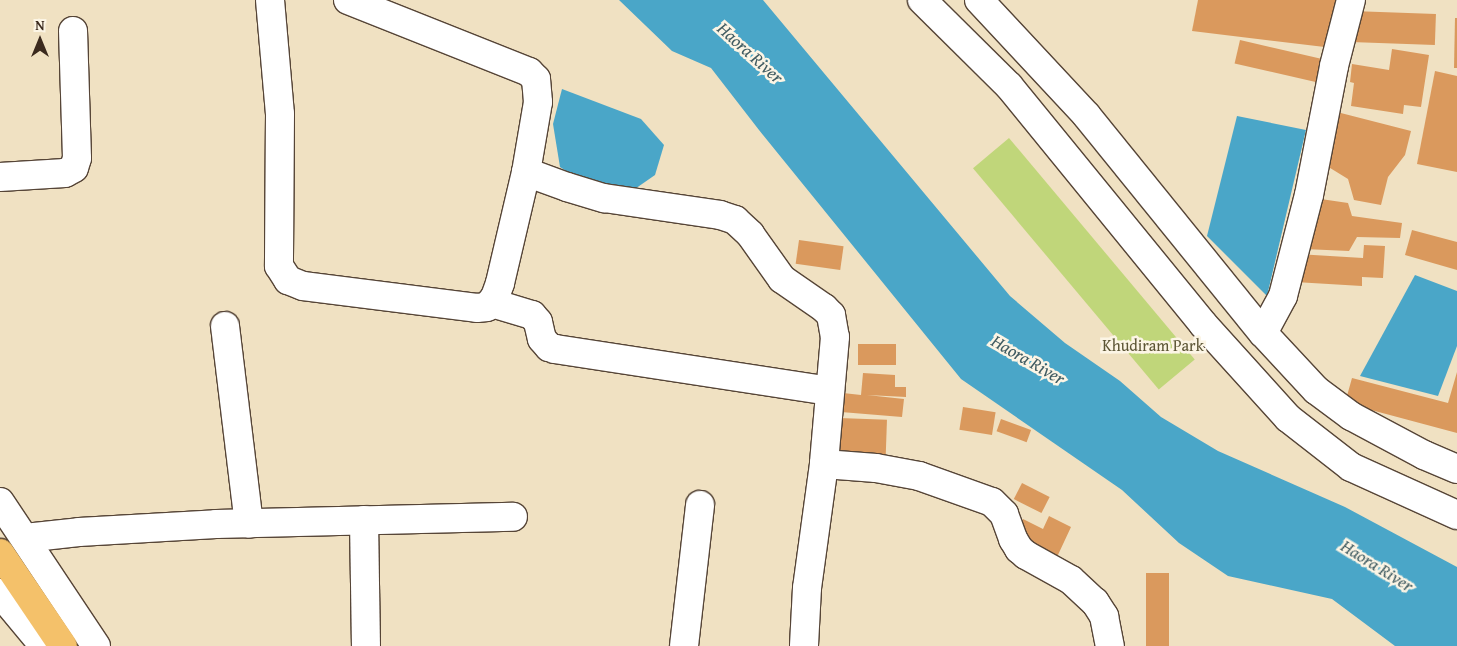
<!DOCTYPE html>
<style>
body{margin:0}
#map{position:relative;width:1457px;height:646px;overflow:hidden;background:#f0e1c2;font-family:"Gentium Book Plus",serif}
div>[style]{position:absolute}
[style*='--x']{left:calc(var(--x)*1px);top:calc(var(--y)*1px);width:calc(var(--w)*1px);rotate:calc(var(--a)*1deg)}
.green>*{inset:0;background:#c0d67a;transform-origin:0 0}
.water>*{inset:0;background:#4aa6c8}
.building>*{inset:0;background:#da995d;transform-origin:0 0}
.roads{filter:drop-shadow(1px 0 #564537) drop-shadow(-1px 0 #564537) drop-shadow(0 1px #564537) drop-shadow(0 -1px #564537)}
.minor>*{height:28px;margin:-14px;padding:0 14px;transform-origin:14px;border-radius:14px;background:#fff}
.major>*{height:28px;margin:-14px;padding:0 14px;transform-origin:14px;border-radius:14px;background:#f4c16a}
span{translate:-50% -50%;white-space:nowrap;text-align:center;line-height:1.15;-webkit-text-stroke:5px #fcf5e5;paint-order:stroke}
.park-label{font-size:16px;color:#5c5535}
.water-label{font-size:18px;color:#415c62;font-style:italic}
.north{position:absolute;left:15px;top:15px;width:50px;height:50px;-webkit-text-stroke:4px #fcf5e5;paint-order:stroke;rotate:0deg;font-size:14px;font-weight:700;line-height:20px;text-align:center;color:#3b2a1e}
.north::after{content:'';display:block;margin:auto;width:18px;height:22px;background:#3b2a1e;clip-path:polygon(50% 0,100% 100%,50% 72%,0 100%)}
</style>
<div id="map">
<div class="green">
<i style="left:1009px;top:138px;width:289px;height:47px;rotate:50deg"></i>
</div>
<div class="water">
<i style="clip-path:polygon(619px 0,763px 0,1010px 296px,1065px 343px,1120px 381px,1161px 417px,1218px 451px,1345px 507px,1457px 567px,1457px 646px,1395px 646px,1332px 599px,1228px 576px,1179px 543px,1122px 490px,961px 379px,759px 130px,711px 68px,672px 51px)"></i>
<i style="clip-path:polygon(562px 89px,641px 119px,664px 145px,655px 175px,632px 191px,592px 188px,560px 167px,553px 124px)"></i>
<i style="clip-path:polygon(1237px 116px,1306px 130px,1267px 296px,1207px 236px)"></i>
<i style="clip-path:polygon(1415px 275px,1457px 291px,1457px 346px,1438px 396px,1360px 376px)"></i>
</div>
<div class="building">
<i style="clip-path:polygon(1198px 0,1343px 0,1333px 48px,1192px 31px)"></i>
<i style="left:1352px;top:11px;width:84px;height:31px;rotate:2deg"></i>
<i style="clip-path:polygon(1455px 18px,1457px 18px,1457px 68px,1454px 68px)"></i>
<i style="left:1240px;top:40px;width:91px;height:24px;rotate:13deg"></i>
<i style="clip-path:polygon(1392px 49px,1429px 55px,1421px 107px,1404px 105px,1403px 114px,1351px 106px,1354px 83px,1350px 82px,1352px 64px,1389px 70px)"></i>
<i style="clip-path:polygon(1435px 71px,1457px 76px,1457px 172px,1417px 164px)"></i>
<i style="clip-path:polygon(1333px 111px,1411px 131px,1405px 155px,1388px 177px,1381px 205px,1354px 200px,1348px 179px,1322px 163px)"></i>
<i style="clip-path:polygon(1314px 198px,1348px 203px,1352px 216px,1402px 223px,1400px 238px,1357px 237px,1349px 251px,1304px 249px)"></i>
<i style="clip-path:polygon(1412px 230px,1457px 242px,1457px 270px,1405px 255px)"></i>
<i style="left:799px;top:240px;width:45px;height:24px;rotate:8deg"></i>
<i style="clip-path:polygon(1364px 245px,1385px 246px,1383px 278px,1362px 277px,1362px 286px,1295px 282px,1297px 254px,1363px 258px)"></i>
<i style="left:858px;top:344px;width:38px;height:21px"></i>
<i style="clip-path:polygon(1457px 372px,1457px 433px,1345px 403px,1352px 378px,1448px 403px)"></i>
<i style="clip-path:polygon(863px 373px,895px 375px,895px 387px,906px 387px,906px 397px,867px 395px,904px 399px,902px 417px,841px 412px,843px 393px,861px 395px)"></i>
<i style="left:963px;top:407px;width:33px;height:23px;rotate:9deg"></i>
<i style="left:839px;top:418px;width:48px;height:37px;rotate:2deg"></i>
<i style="left:1001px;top:419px;width:32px;height:13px;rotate:20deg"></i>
<i style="left:1022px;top:483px;width:31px;height:18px;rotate:27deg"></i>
<i style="clip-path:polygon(1049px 516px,1071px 527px,1057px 557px,1015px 536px,1023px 519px,1043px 529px)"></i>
<i style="left:1146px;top:573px;width:23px;height:73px"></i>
</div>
<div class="roads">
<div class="minor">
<i style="--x:270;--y:0;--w:114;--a:85"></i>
<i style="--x:280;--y:114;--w:152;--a:90.4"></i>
<i style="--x:279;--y:266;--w:17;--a:57"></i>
<i style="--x:288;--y:280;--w:16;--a:22"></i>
<i style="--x:303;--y:286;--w:175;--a:7.2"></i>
<i style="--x:477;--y:308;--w:10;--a:-6"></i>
<i style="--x:487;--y:307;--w:13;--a:-51"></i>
<i style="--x:495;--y:297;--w:15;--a:-70"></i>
<i style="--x:500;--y:283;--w:114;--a:-76.8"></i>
<i style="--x:348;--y:0;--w:195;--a:21.7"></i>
<i style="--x:529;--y:72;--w:10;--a:45"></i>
<i style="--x:536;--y:79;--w:23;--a:85"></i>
<i style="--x:538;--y:102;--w:71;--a:99.7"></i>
<i style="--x:526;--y:172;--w:44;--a:20.1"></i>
<i style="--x:567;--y:187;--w:39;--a:17"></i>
<i style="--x:604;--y:198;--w:117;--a:8.3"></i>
<i style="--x:720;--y:215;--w:16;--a:18"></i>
<i style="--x:735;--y:220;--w:21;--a:43"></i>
<i style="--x:750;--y:234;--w:55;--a:54.6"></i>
<i style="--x:782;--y:279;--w:51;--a:34.6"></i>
<i style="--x:824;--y:308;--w:10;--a:45"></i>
<i style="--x:831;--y:315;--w:22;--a:80"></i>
<i style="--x:835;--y:337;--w:127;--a:95"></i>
<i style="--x:824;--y:464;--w:125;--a:97.8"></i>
<i style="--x:807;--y:588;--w:58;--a:93"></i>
<i style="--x:922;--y:0;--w:122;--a:44.7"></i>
<i style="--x:1009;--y:86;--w:307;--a:50.8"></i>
<i style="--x:1203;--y:324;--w:127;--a:47.9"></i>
<i style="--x:1288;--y:418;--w:80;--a:37.9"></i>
<i style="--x:1351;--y:467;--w:116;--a:24.4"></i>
<i style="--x:979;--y:0;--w:158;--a:47"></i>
<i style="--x:1087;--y:116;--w:279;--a:51"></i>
<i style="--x:1263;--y:333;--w:78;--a:47.1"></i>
<i style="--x:1316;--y:390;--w:44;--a:36.6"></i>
<i style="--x:1351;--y:416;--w:83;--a:28.1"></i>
<i style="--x:1424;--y:455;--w:36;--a:23"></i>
<i style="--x:0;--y:177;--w:65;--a:-3.5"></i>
<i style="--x:65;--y:173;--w:10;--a:-29"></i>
<i style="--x:74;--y:168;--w:10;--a:-73"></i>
<i style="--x:77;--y:158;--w:127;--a:-91.8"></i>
<i style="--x:492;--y:303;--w:42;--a:16.7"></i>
<i style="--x:532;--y:315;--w:9;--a:49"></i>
<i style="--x:538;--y:322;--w:17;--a:77"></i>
<i style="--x:542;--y:339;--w:11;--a:49"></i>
<i style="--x:549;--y:347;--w:6;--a:18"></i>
<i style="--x:555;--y:349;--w:278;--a:8.7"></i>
<i style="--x:225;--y:326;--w:199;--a:83.1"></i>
<i style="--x:1263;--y:333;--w:42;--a:-61.6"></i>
<i style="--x:1283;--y:296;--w:104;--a:-75.6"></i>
<i style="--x:1309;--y:195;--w:131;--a:-79"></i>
<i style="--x:1334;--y:66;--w:68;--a:-75.6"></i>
<i style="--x:824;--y:464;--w:52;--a:4.4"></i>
<i style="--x:876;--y:468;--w:44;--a:10.5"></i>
<i style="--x:919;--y:476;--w:77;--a:19.6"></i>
<i style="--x:992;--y:502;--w:17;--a:45"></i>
<i style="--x:1004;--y:514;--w:27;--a:70"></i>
<i style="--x:1013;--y:539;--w:12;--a:59"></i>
<i style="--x:1019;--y:549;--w:9;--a:41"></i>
<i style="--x:1026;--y:555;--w:51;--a:29.1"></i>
<i style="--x:1071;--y:580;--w:33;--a:43"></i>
<i style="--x:1095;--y:602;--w:17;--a:57"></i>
<i style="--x:1104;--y:616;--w:31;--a:79"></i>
<i style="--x:0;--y:502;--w:173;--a:56.3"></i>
<i style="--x:364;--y:520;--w:126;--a:89.1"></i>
<i style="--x:25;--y:538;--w:54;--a:-6.3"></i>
<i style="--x:79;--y:532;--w:137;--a:-3.3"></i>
<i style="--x:216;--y:524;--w:297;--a:-1.4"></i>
<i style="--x:0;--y:593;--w:69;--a:50.3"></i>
<i style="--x:684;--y:646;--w:142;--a:-83.5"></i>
</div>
<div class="major">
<i style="--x:0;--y:553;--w:112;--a:55.9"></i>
</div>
</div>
<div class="park-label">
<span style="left:1153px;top:345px">Khudiram Park</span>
</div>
<div class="water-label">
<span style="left:750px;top:53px;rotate:42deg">Haora River</span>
<span style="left:1028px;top:360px;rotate:30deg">Haora River</span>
<span style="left:1377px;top:566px;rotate:32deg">Haora River</span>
</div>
<div class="north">N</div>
</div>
